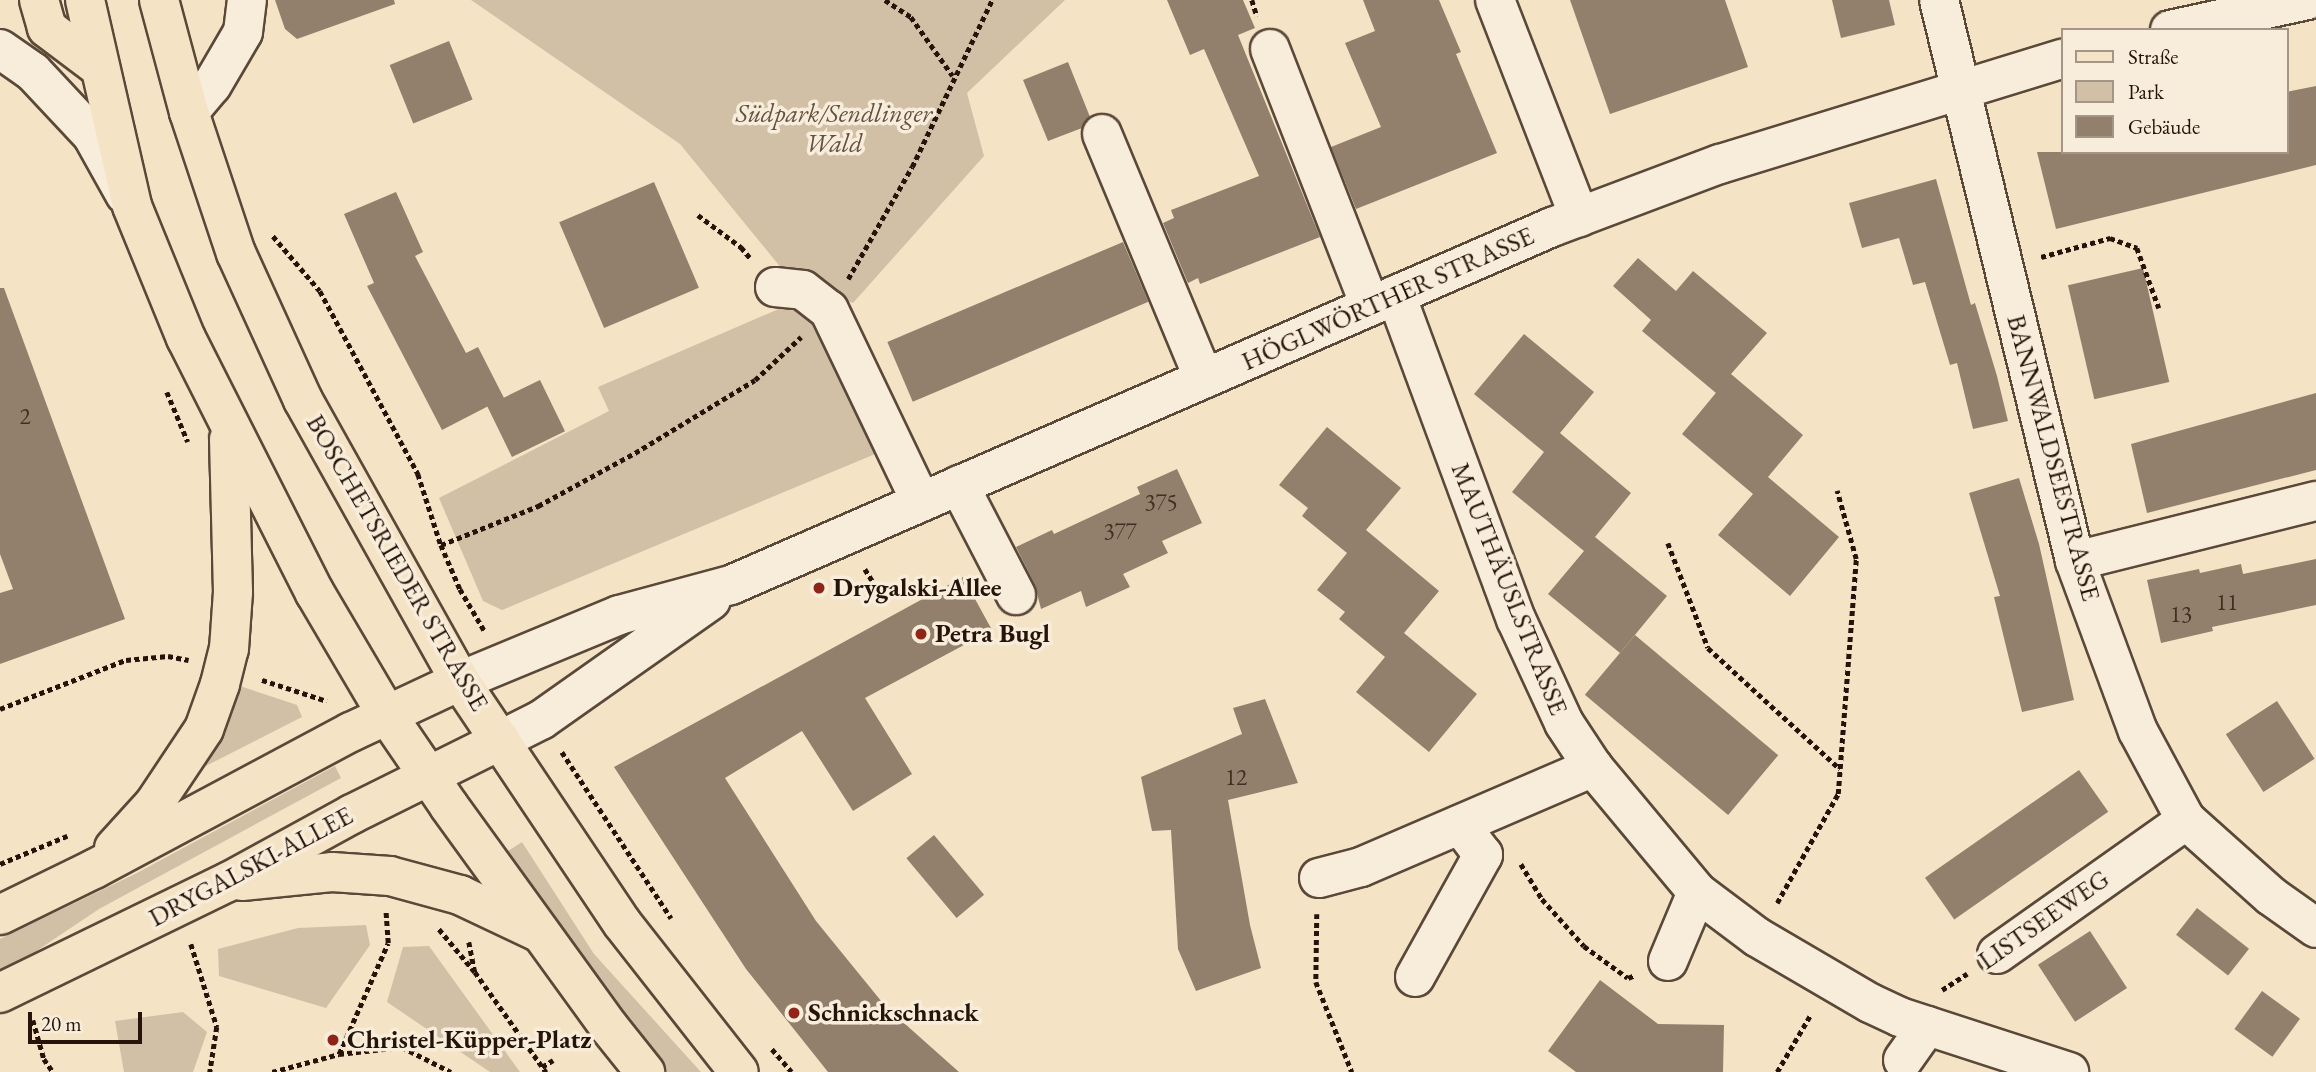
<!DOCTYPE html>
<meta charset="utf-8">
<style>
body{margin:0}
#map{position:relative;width:2316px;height:1072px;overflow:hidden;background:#f5e3c6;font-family:"EB Garamond",serif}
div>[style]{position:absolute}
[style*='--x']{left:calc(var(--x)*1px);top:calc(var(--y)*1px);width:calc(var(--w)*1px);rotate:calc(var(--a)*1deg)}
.green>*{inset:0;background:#d2c0a6}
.building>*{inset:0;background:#92806c;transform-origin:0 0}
.path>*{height:4.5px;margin-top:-2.25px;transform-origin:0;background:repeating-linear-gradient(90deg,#26140a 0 5px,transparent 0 8.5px)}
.roads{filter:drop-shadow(2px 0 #5a4839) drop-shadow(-2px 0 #5a4839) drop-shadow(0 2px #5a4839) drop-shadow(0 -2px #5a4839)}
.minor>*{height:38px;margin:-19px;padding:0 19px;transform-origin:19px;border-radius:19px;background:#f8edda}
.major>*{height:38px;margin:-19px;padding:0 19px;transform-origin:19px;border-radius:19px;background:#f5e3c6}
.highway>*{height:38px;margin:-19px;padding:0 19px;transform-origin:19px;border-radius:19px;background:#f5e3c6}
.dots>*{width:19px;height:19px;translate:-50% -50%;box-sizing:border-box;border:4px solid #f8edda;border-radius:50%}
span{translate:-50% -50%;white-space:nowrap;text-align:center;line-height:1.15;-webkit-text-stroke:7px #f8edda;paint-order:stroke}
.number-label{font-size:23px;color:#412f22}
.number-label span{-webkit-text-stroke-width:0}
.park-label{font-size:26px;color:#625041;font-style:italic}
.street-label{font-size:26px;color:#26140a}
.poi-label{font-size:26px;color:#26140a;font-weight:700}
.left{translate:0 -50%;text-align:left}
.legend{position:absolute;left:2061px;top:28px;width:228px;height:126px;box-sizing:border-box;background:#f8edda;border:2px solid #a49687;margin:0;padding:9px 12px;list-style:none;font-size:21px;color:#26140a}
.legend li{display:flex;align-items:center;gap:14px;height:35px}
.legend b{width:35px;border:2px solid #a49687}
.scale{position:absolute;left:28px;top:1012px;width:114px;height:32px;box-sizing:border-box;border:4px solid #26140a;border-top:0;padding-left:9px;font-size:21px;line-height:24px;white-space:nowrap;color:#26140a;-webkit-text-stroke:5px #f8edda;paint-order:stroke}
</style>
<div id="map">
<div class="green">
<i style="clip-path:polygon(471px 0,1065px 0,967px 93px,984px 156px,853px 303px,791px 280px,680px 144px)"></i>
<i style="clip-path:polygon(781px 308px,808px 314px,880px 452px,502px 610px,483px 601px,439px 498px,609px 411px,598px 387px)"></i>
<i style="clip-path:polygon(240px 686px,297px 705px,302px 717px,198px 770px,222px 732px)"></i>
<i style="clip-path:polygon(335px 766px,341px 778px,99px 909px,14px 966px,0 971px,0 939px,135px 874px)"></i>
<i style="clip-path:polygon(522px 842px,594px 954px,701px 1072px,667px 1072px,583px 961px,508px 851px)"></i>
<i style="clip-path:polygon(366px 925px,370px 945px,326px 1008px,219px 976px,218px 949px,298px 928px)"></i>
<i style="clip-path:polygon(429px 946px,520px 1072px,490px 1072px,387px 1002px,403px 947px)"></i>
<i style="clip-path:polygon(183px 1012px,207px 1032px,193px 1072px,124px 1072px,115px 1021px)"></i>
</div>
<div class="building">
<i style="clip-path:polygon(275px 0,394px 0,395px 4px,297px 39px,285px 29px)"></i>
<i style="clip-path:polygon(1167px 0,1243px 0,1255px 28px,1238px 35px,1320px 237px,1200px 284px,1198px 278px,1188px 283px,1163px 223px,1174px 218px,1171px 210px,1259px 176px,1204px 49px,1190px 55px)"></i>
<i style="clip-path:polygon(1363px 0,1439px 0,1461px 52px,1456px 54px,1497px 153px,1356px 209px,1331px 147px,1381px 127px,1345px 43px,1375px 31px)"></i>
<i style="clip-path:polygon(1570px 0,1725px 0,1748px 67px,1610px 114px)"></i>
<i style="clip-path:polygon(1832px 0,1889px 0,1895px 25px,1841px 38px)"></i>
<i style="left:449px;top:41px;width:63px;height:64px;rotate:68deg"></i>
<i style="clip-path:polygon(1068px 62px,1090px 117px,1082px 128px,1048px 141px,1023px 80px)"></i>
<i style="clip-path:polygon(2316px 86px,2316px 165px,2056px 229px,2037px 152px,2286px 152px,2286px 92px)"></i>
<i style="clip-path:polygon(1936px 179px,1971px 305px,1975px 303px,1997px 376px,2008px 421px,1973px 429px,1957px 363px,1950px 365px,1925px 282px,1913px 285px,1899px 238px,1862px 248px,1849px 203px)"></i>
<i style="left:654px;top:182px;width:115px;height:103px;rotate:67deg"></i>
<i style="clip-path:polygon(396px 192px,423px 252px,415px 256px,466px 353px,478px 347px,504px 398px,442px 430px,367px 286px,374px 283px,344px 214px)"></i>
<i style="left:1123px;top:242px;width:65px;height:256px;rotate:67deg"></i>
<i style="clip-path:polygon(1638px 258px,1676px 291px,1693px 271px,1767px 333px,1731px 374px,1803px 435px,1768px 477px,1839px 537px,1790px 596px,1718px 535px,1753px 494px,1682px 434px,1724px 383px,1716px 393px,1642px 331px,1651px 320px,1613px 286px)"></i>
<i style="left:2143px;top:268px;width:117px;height:77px;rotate:77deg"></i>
<i style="clip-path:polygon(0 288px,4px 288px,125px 619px,0 664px,0 593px,13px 589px,0 554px)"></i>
<i style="clip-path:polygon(1524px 334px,1594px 392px,1560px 433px,1631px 493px,1595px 537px,1667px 596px,1620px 653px,1548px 594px,1584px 551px,1512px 492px,1544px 452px,1474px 394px)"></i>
<i style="left:540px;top:380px;width:57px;height:59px;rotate:64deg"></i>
<i style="clip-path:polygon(2316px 393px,2316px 470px,2147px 513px,2131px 444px)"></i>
<i style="clip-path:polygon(1327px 427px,1401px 488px,1366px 530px,1439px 591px,1404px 633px,1477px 694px,1429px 752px,1356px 692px,1385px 657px,1339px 619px,1345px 612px,1317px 590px,1347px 553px,1302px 516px,1308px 508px,1279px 485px)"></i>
<i style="clip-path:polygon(1177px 469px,1202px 523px,1162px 541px,1168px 553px,1123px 574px,1130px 587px,1086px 607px,1081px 591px,1041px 609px,1035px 585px,1016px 547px,1052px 530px,1054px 534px,1140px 494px,1137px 487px)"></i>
<i style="clip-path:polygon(2019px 478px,2039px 544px,2074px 700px,2022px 712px,1994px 597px,2000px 596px,1969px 493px)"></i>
<i style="clip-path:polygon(2316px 559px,2316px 605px,2212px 627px,2213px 631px,2161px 643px,2147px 580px,2199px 569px,2200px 573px,2241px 564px,2243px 574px)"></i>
<i style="clip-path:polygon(963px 577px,992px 630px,865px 698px,912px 774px,853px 811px,802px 731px,725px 778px,816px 921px,886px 1007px,959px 1072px,828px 1072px,746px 969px,614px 767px)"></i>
<i style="left:1635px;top:635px;width:187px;height:78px;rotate:40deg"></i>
<i style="clip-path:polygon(1265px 699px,1298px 783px,1228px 800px,1250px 925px,1261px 968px,1196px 991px,1178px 949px,1171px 830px,1152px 831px,1141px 777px,1242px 734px,1233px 708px)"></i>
<i style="left:2277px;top:701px;width:69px;height:61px;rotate:57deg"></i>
<i style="left:2079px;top:770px;width:51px;height:188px;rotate:55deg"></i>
<i style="left:934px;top:835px;width:78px;height:36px;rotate:50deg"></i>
<i style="left:2197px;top:908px;width:66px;height:34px;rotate:38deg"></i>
<i style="left:2090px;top:931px;width:68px;height:62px;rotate:57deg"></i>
<i style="clip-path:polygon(1600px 980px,1658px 1024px,1724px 1025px,1723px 1072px,1576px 1072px,1548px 1051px)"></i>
<i style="left:2262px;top:991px;width:47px;height:47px;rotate:36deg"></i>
</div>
<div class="path">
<i style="--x:885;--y:0;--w:31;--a:33"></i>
<i style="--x:911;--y:17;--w:72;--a:54.6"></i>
<i style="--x:1252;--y:0;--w:17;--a:73"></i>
<i style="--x:698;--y:215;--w:54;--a:36.7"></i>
<i style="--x:741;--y:247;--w:16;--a:50"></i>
<i style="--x:273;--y:236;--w:72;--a:49.5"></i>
<i style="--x:320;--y:291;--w:208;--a:61.8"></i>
<i style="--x:418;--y:474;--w:75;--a:72.1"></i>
<i style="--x:441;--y:545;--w:48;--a:66.6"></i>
<i style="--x:460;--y:589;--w:48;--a:59.7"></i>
<i style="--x:2041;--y:257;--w:72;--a:-15.4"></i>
<i style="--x:2110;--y:238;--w:29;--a:20"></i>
<i style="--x:2137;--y:248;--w:64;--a:69.9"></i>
<i style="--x:848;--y:279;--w:129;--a:-60.3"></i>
<i style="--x:912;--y:167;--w:185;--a:-64.4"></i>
<i style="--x:167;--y:392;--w:54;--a:67.2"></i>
<i style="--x:1668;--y:543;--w:112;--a:69.1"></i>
<i style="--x:1708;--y:648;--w:179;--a:42.5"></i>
<i style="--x:441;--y:545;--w:105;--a:-21.9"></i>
<i style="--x:538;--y:506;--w:111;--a:-28.7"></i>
<i style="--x:635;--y:453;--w:140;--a:-31.3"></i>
<i style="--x:755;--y:380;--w:63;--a:-43.1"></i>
<i style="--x:865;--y:569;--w:15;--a:58"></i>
<i style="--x:262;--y:680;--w:68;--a:17.9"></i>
<i style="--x:0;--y:709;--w:135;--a:-21.3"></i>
<i style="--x:126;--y:660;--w:42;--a:-5.4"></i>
<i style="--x:168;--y:656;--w:21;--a:11"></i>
<i style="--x:562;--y:752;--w:199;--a:56.7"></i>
<i style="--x:0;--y:864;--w:73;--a:-22.7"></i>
<i style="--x:1521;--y:864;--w:41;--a:59"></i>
<i style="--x:1542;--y:899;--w:63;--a:48.2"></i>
<i style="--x:1584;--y:946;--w:54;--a:36"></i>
<i style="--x:1628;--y:978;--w:8;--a:-23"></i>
<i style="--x:1777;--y:903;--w:125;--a:-60.8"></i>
<i style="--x:1838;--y:794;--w:236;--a:-85.6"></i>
<i style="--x:1856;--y:559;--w:71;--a:-105.6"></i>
<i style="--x:1317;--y:914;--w:68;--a:90.8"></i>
<i style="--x:1316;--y:982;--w:97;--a:68.2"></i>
<i style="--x:439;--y:929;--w:56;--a:50.1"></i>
<i style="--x:475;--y:972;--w:123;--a:54.6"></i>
<i style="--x:469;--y:942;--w:31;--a:79"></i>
<i style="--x:191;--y:944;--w:87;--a:72.6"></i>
<i style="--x:217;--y:1027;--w:46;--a:98.8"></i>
<i style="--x:1942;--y:990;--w:30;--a:-33"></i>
<i style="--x:33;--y:1020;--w:41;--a:74.2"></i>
<i style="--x:44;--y:1059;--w:16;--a:55"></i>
<i style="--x:772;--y:1049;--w:30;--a:49"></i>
<i style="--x:339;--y:1054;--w:63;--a:-6.3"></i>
<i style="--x:402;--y:1047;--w:55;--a:27"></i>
<i style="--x:542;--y:1067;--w:13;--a:-32"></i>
<i style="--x:272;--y:1072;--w:69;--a:-15"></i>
<i style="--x:339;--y:1054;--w:121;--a:-66.2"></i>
<i style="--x:388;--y:943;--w:31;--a:-94"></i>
<i style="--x:1777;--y:1072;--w:67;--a:-59.6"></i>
</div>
<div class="roads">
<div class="minor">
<i style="--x:1495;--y:0;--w:233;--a:68.8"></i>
<i style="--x:1939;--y:0;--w:577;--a:76.37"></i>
<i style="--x:2075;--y:561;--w:181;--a:69.7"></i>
<i style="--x:2138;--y:731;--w:101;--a:61.7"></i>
<i style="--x:2186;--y:820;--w:114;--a:41.8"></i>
<i style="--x:2271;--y:896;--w:55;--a:35.4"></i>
<i style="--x:2170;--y:30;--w:141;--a:-12.3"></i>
<i style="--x:0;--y:49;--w:40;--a:34.9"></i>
<i style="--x:33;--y:72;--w:86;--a:46.9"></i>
<i style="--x:92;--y:135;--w:68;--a:60.8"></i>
<i style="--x:1270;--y:49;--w:276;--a:68.7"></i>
<i style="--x:189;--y:112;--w:35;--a:-50"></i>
<i style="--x:212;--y:85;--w:61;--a:-59.7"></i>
<i style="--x:243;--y:32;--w:32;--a:-83"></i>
<i style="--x:1102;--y:134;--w:265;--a:67.4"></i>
<i style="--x:775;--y:287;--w:28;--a:6"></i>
<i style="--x:803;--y:290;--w:33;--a:38"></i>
<i style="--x:829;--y:310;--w:213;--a:64.4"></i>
<i style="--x:1396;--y:295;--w:346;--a:69.7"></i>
<i style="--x:1516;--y:619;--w:115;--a:65.2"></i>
<i style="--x:1564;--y:723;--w:53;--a:56.6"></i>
<i style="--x:1593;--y:767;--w:163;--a:50.2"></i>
<i style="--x:1697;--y:892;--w:75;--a:36.9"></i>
<i style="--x:1757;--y:937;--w:131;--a:30.3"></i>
<i style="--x:1870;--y:1003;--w:33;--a:25"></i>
<i style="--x:1900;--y:1017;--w:178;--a:18"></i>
<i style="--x:959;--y:485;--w:124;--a:62.6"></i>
<i style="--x:2075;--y:561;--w:248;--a:-14"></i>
<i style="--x:460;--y:681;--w:172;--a:-22.5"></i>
<i style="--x:619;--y:615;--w:116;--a:-15"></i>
<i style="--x:731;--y:585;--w:896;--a:-23.56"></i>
<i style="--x:1552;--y:227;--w:179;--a:-20.6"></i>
<i style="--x:1720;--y:164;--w:358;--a:-17.1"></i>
<i style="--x:501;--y:740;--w:45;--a:-26.6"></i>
<i style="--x:541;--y:720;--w:208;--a:-35.2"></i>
<i style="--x:1319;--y:878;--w:43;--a:-14.7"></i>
<i style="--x:1361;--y:867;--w:253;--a:-23.3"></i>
<i style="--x:1997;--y:954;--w:232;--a:-35.3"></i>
<i style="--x:1668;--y:961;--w:75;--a:-67.2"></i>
<i style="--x:1415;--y:977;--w:140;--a:-60.9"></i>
<i style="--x:1483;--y:855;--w:38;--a:-127"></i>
<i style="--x:1903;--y:1060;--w:42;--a:-54.8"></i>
</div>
<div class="major">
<i style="--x:85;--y:0;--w:211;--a:77.1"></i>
<i style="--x:132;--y:206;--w:143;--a:67.8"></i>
<i style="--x:186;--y:338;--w:286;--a:63.2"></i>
<i style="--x:315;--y:593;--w:142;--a:59.5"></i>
<i style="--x:387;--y:715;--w:110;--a:55.7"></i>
<i style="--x:449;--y:806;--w:273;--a:54.1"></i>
<i style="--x:609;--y:1027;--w:58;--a:51.3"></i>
<i style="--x:159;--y:0;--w:116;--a:75"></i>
<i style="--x:189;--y:112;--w:149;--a:71.6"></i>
<i style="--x:236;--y:253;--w:162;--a:65.5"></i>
<i style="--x:303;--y:400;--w:322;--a:60.8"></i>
<i style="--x:460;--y:681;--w:291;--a:56.2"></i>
<i style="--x:622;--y:923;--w:189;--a:51.9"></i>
<i style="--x:114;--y:848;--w:59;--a:-47.7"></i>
<i style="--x:154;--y:804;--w:90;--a:-56.3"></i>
<i style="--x:204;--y:729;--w:48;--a:-70.4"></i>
<i style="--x:220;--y:684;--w:36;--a:-76"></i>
<i style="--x:229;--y:649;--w:57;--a:-86"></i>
<i style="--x:233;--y:592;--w:153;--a:-91.5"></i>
<i style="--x:242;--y:881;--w:90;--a:-5.7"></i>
<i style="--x:332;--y:872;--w:58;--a:3.9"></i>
<i style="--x:390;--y:876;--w:73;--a:15.2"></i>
<i style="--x:460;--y:895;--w:86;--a:25.4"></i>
<i style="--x:0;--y:915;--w:105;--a:-26.1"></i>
<i style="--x:94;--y:869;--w:291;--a:-28.1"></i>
<i style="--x:351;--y:732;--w:120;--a:-25.1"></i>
<i style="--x:0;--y:993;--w:254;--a:-26"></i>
<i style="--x:228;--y:882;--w:141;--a:-28.7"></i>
<i style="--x:352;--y:814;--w:166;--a:-26.4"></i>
</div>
<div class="highway">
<i style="--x:39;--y:0;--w:29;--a:74"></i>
<i style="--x:47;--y:28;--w:66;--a:37"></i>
</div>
</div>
<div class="dots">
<i style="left:819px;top:588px;background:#8f2418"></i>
<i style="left:921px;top:634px;background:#8f2418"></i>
<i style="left:794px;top:1013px;background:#8f2418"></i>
<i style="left:333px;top:1040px;background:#8f2418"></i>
</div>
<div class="number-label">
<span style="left:25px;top:416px">2</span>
<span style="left:1161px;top:502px">375</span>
<span style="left:1120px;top:531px">377</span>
<span style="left:2227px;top:602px">11</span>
<span style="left:2181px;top:614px">13</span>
<span style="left:1236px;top:777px">12</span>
</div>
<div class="park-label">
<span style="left:834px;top:129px">Südpark/Sendlinger<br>Wald</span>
</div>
<div class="street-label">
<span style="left:1388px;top:299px;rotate:-24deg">HÖGLWÖRTHER STRASSE</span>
<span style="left:2053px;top:458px;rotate:75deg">BANNWALDSEESTRASSE</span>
<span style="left:397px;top:563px;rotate:60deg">BOSCHETSRIEDER STRASSE</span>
<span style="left:1509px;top:589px;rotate:68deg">MAUTHÄUSLSTRASSE</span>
<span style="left:251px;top:867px;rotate:-28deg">DRYGALSKI-ALLEE</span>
<span style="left:2044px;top:920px;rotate:-35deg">LISTSEEWEG</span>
</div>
<div class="poi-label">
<span class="left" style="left:833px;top:588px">Drygalski-Allee</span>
<span class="left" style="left:935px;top:634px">Petra Bugl</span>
<span class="left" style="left:808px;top:1013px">Schnickschnack</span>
<span class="left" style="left:347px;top:1040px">Christel-Küpper-Platz</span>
</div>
<ul class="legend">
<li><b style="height:9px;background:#f5e3c6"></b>Straße</li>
<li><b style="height:19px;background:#d2c0a6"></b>Park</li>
<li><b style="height:19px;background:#92806c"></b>Gebäude</li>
</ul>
<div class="scale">20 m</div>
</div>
